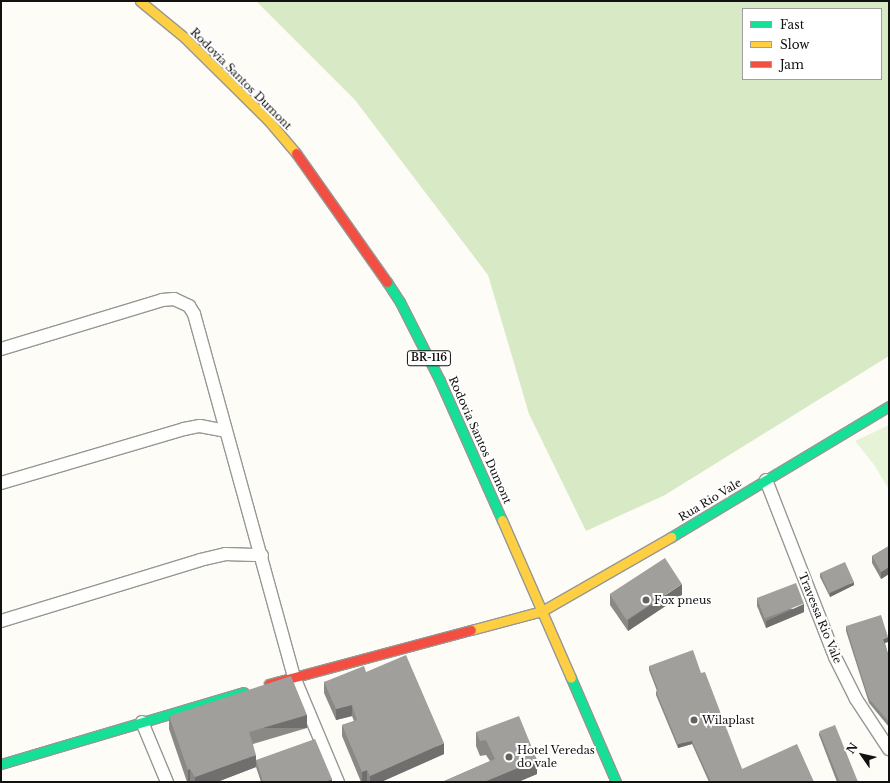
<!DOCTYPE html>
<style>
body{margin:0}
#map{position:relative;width:890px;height:783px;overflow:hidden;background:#fdfcf7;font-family:"Libre Baskerville",serif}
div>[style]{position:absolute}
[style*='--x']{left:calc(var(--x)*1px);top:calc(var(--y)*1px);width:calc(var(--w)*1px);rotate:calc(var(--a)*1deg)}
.green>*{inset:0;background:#e7f3d7}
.forest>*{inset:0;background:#d8eac5}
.roads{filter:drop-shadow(1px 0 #979795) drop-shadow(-1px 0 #979795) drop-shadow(0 1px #979795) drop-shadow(0 -1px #979795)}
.street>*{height:12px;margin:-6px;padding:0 6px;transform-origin:6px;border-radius:6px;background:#fffffe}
.fast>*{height:9px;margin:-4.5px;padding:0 4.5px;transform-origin:4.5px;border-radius:4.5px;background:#16e098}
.slow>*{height:9px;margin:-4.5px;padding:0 4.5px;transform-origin:4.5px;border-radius:4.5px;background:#ffcf43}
.jam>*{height:9px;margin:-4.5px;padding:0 4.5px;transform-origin:4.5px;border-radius:4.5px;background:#f24e42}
.wall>*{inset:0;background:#8a8986}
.shaded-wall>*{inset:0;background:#716f6d;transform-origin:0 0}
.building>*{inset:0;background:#a19f9c;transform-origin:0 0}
.dots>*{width:11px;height:11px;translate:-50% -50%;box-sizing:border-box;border:2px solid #fff;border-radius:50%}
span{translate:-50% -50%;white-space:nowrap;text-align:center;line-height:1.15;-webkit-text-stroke:4px #fff;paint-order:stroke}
.shield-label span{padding:1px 3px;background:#fff;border:1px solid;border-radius:3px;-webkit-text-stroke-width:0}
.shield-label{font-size:10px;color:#111;font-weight:700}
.street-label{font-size:11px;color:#111}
.poi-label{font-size:11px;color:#111}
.left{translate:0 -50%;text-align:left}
.frame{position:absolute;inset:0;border:2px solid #111;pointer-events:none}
.legend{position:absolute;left:742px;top:8px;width:140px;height:72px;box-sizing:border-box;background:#fff;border:1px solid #a0a0a0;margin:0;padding:5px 7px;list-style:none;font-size:12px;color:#111}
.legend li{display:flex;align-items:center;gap:8px;height:20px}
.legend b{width:20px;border:1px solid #a0a0a0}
.north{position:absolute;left:842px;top:735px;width:40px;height:40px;-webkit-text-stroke:3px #fff;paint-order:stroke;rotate:304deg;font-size:11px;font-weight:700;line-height:16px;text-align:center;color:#111}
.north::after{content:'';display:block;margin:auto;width:14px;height:18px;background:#111;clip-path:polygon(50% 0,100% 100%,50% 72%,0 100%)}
</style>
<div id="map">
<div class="green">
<i style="clip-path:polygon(889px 425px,889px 490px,875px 466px,855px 441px)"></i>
</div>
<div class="forest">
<i style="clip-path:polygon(evenodd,256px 1px,889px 1px,889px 356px,665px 495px,586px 531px,529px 414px,488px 275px,355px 100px,256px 1px,743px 9px,881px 9px,881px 79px,743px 79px,743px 9px)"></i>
</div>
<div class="roads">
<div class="street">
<i style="--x:1;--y:349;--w:168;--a:-16.9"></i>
<i style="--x:162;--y:300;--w:12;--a:-5"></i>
<i style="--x:174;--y:299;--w:17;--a:25"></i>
<i style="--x:189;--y:306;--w:9;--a:58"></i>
<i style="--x:194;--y:314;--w:377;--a:74.6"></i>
<i style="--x:294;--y:677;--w:114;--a:67.3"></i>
<i style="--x:766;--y:480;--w:190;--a:68.7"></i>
<i style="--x:835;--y:657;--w:47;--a:63.4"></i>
<i style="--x:856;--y:699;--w:60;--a:56.6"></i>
<i style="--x:1;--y:483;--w:191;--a:-16.4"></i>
<i style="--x:184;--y:429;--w:16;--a:-11"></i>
<i style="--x:200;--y:426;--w:26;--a:11"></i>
<i style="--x:1;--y:621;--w:208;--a:-17"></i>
<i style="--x:200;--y:560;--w:26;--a:-13"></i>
<i style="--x:225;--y:554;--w:37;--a:2"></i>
<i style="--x:142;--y:722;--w:65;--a:67.4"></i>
</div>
<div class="fast">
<i style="--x:387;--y:282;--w:24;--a:57"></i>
<i style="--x:400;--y:302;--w:89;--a:63.1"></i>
<i style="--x:440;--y:381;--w:152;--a:66"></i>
<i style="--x:671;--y:537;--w:254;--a:-31"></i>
<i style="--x:571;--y:678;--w:113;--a:66.6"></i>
<i style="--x:1;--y:764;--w:253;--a:-16.5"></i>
</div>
<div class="slow">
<i style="--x:140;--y:1;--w:58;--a:39.4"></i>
<i style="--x:185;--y:38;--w:117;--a:44.7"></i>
<i style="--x:268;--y:120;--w:43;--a:49.7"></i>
<i style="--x:502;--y:520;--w:172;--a:66.4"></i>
<i style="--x:471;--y:630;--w:73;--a:-15"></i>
<i style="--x:542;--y:611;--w:149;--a:-29.8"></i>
</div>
<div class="jam">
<i style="--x:296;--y:153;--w:158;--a:54.8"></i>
<i style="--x:269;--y:684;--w:209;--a:-15"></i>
</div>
</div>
<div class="wall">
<i style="clip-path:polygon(889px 546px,889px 574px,881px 579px,872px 563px,872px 556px)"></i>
<i style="clip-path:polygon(820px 573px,854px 585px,830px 597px,820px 577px)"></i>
<i style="clip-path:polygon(610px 594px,682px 595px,628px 631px,610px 605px)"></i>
<i style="clip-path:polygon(757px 599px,804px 612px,766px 628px,757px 606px)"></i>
<i style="clip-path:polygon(846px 626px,888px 642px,885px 643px,889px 657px,889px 727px,869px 703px,846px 631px)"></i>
<i style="clip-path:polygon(649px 666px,701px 673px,742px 769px,814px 782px,709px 782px,692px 744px,678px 748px,656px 695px,656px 691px,657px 691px,649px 670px)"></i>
<i style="clip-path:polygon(366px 672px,444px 754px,381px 782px,368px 782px,367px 781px,361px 782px,342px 736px,342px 725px,354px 721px,352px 716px,336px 720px,324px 693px,324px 682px)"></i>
<i style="clip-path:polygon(169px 716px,307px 728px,253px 744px,256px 767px,217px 782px,187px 782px,169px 729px)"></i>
<i style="clip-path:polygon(476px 732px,537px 774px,518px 782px,442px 782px,490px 761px,486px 755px,480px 756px,476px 746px)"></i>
<i style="clip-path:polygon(819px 732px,858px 782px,837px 782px,819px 735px)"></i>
<i style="clip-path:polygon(256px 760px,332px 782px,261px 782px,256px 767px)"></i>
</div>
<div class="shaded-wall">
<i style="clip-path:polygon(889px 567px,889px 574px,881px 579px,881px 572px)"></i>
<i style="clip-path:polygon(854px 582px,854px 585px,830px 597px,830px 593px)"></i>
<i style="clip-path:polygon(682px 584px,682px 595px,628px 631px,628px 620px)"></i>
<i style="clip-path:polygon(804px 604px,804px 612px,766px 628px,766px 621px)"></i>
<i style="clip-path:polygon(888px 637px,888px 642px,883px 643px,883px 639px)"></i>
<i style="clip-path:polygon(352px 705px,352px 716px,336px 720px,336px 709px)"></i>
<i style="left:307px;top:715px;width:13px;height:60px;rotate:90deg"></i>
<i style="clip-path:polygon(692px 741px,692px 744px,678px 748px,678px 744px)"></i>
<i style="clip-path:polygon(444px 743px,444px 754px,381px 782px,370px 782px,370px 776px)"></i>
<i style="clip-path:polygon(256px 755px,256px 767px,217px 782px,195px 782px,195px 777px)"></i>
<i style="clip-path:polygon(537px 760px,537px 774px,518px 782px,484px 782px)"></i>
<i style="left:190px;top:769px;width:13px;height:2px;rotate:90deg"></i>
<i style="clip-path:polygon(367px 770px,367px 781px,362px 782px,362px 772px)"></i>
<i style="clip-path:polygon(332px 779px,332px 782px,324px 782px)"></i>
</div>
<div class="building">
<i style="clip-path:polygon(889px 546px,889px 567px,881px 572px,872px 556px)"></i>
<i style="left:665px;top:558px;width:31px;height:66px;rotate:57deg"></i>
<i style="left:845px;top:562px;width:22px;height:27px;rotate:66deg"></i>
<i style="left:796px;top:583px;width:22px;height:42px;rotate:69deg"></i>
<i style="clip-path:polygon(881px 615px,888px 637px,883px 639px,889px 657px,889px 722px,869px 699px,846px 626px)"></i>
<i style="clip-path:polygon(693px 650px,701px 673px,705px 672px,742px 769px,797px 744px,814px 782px,711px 782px,692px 741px,678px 744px,656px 691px,658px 690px,649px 666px)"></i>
<i style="clip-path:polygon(406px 655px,444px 743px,370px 776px,367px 770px,362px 772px,342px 725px,357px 720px,352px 705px,336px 709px,324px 682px,364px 666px,366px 672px)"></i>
<i style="clip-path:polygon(291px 676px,307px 715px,249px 732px,256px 755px,195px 777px,190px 769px,188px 770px,169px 716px)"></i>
<i style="clip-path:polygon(519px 716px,537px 760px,484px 782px,442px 782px,495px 759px,486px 740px,480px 741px,476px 732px)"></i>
<i style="left:835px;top:725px;width:61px;height:17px;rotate:68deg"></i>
<i style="clip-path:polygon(315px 739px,332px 779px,324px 782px,263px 782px,256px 760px)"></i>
</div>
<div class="dots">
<i style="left:646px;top:600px;background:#646362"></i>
<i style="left:694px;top:720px;background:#646362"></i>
<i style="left:509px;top:757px;background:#646362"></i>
</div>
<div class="shield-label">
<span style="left:429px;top:358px">BR-116</span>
</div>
<div class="street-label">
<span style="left:241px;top:79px;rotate:45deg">Rodovia Santos Dumont</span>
<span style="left:480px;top:440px;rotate:66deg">Rodovia Santos Dumont</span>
<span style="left:710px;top:500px;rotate:-31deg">Rua Rio Vale</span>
<span style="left:820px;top:618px;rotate:68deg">Travessa Rio Vale</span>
</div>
<div class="poi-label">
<span class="left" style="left:654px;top:600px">Fox pneus</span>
<span class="left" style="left:702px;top:720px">Wilaplast</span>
<span class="left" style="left:517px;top:757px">Hotel Veredas<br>do vale</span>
</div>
<div class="frame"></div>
<ul class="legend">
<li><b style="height:5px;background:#16e098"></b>Fast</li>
<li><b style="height:5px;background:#ffcf43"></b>Slow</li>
<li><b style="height:5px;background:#f24e42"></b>Jam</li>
</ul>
<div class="north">N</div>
</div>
